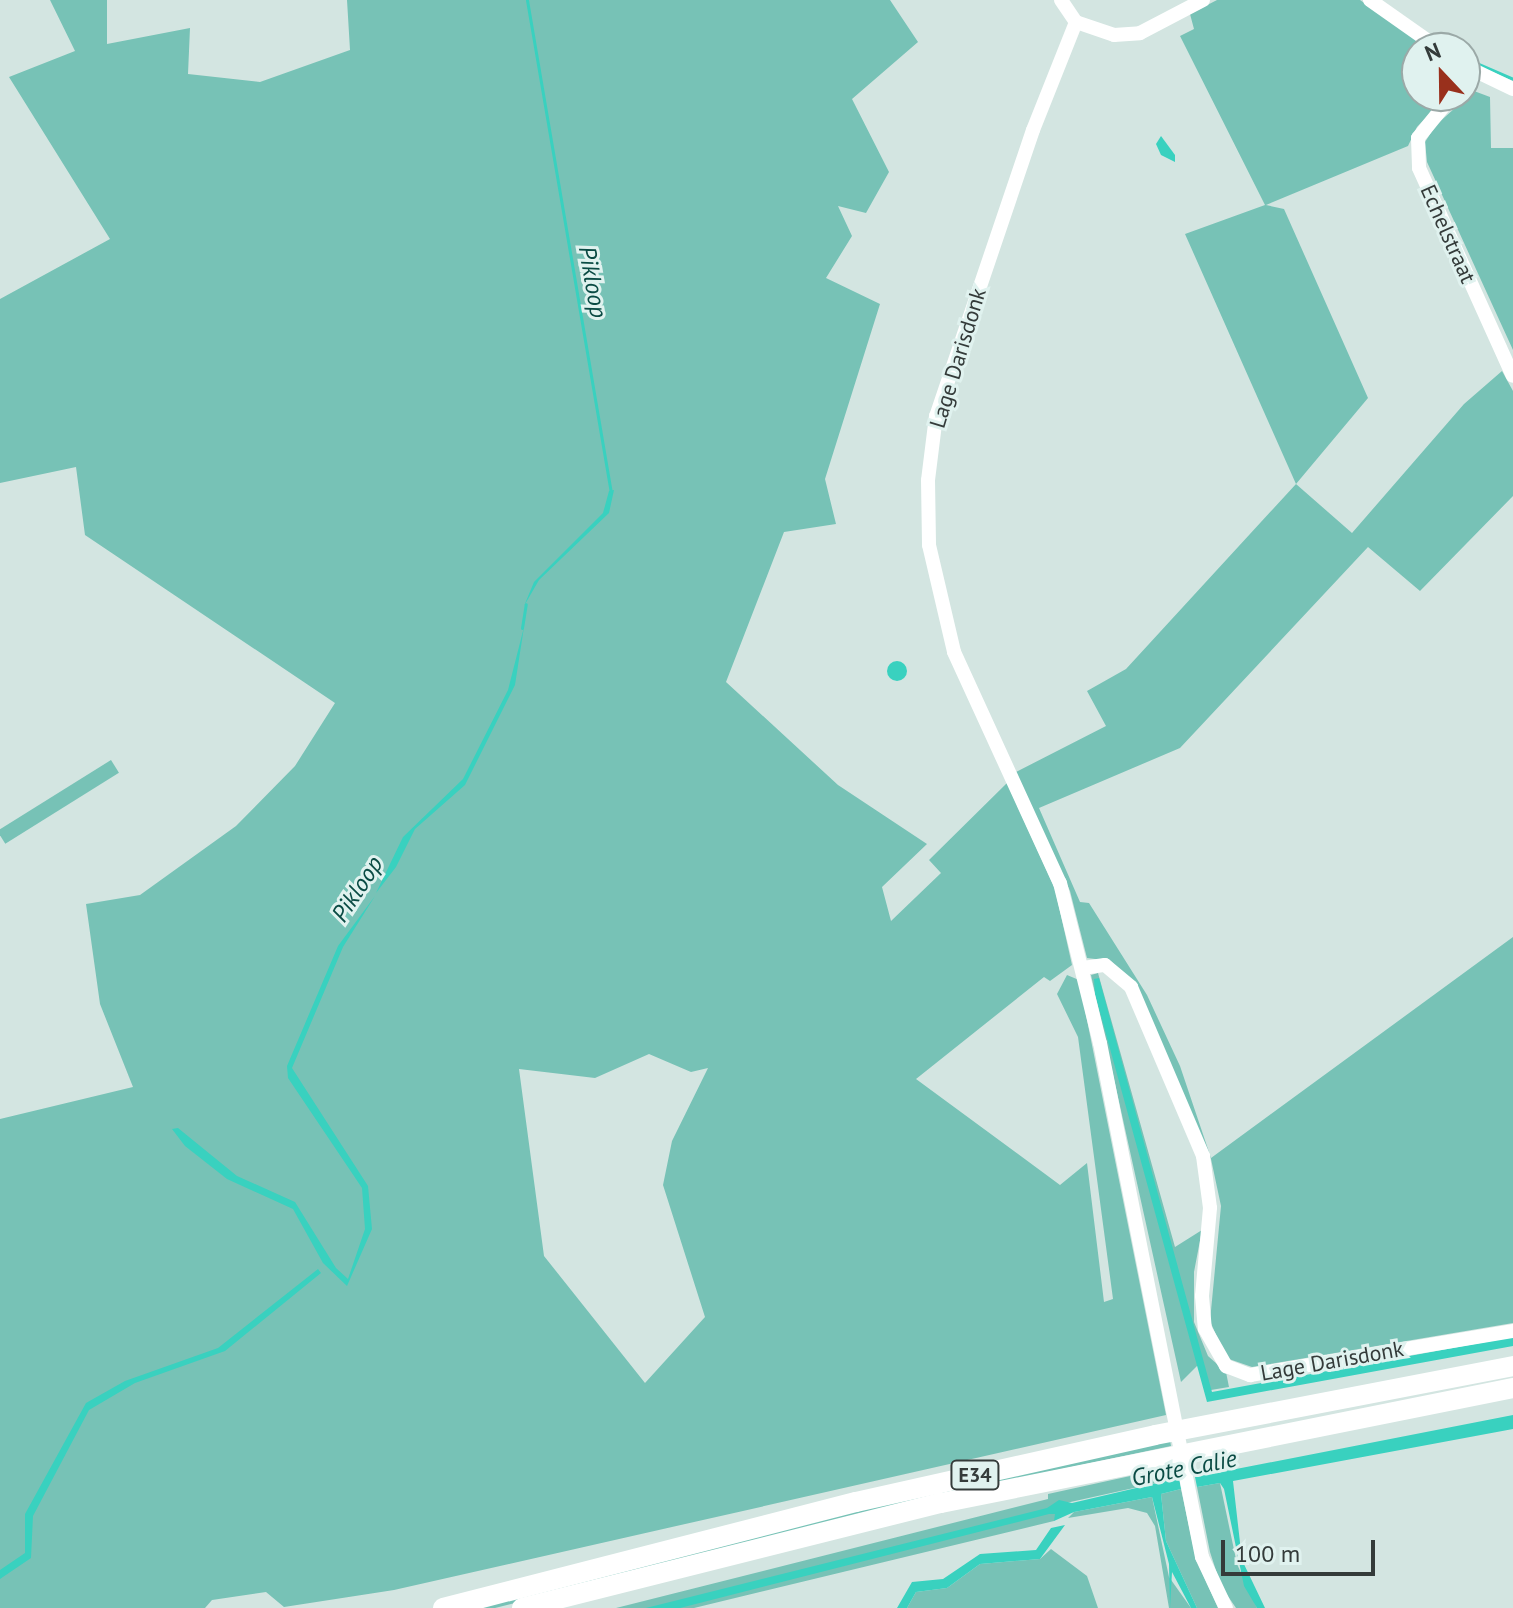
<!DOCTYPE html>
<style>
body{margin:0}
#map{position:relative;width:1513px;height:1608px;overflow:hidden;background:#d3e5e1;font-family:"PT Sans",sans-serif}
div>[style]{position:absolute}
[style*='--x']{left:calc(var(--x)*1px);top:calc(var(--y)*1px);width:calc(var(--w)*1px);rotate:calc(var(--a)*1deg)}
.green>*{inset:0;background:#77c2b6;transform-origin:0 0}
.water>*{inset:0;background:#39d1bf}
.round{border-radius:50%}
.stream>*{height:3px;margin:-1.5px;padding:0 1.5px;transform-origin:1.5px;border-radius:1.5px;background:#39d1bf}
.minor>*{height:14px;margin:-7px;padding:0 7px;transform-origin:7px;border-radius:7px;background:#fff}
.highway>*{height:20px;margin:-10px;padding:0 10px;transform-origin:10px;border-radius:10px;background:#fff}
span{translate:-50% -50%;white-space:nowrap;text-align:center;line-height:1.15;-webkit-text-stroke:6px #e0f2ef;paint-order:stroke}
.shield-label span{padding:2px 6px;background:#e0f2ef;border:2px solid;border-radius:6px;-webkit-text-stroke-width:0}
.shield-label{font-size:20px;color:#343b3a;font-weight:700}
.street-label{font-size:22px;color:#343b3a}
.water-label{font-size:24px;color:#0a4b44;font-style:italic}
.north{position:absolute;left:1401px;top:32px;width:80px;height:80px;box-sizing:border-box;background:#e0f2ef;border:2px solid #9ba9a7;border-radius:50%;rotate:338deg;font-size:22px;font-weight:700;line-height:32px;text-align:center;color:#343b3a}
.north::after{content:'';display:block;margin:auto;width:28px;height:36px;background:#99301c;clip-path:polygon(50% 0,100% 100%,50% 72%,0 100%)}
.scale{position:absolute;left:1221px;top:1540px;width:154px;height:36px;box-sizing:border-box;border:4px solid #343b3a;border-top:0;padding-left:10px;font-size:24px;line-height:28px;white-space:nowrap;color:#343b3a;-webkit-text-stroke:6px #e0f2ef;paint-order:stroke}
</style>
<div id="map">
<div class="green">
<i style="clip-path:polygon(evenodd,50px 0,107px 0,107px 44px,190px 28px,188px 74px,260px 82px,350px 50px,347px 0,890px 0,918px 42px,852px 99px,889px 172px,866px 213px,838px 206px,852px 236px,826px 278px,880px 304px,825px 479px,836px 524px,784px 532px,726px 682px,838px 785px,927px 844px,882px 887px,891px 921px,941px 873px,929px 860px,1007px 783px,1055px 889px,1072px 965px,1050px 981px,1044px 977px,916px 1079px,1060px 1185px,1087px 1163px,1104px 1302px,1113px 1299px,1078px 1037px,1057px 994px,1067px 975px,1079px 980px,1166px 1415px,394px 1590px,284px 1607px,266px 1592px,212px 1600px,205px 1608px,0 1608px,0 1119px,133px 1087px,100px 1004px,86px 904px,140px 895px,236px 826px,295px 766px,335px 703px,85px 535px,76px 467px,0 483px,0 299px,110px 239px,9px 77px,75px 51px,50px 0,649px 1054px,691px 1072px,708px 1068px,672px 1141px,663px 1185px,705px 1317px,645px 1383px,544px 1256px,519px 1069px,595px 1078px,649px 1054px)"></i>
<i style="clip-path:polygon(1217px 0,1360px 0,1428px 48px,1417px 48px,1417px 96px,1446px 96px,1417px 127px,1408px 146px,1266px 205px,1284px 209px,1368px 398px,1296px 484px,1352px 533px,1464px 404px,1502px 371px,1513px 391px,1513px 496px,1420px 591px,1368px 547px,1180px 748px,1039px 808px,1080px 902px,1089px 903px,1147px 995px,1180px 1066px,1211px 1158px,1513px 937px,1513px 1323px,1252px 1367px,1226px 1358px,1210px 1321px,1221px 1206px,1211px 1159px,1137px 992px,1111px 961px,1087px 958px,1070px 891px,1016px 772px,1106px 726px,1087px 691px,1126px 669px,1296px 484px,1185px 234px,1265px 205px,1180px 36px,1194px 29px,1190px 14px)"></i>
<i style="clip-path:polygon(1474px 91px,1490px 97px,1491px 148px,1513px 148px,1513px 350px,1427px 162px,1425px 142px,1436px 125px)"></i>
<i style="left:111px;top:760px;width:15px;height:134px;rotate:58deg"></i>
<i style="clip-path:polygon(1098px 973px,1175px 1247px,1202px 1230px,1194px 1272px,1194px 1322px,1208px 1356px,1226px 1372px,1229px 1387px,1205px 1391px,1198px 1365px,1181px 1382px,1091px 975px)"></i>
<i style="clip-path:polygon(1170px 1440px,1171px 1446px,987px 1485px,495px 1608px,470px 1608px,822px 1518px)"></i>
<i style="clip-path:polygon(1176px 1466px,1179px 1478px,1066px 1503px,1054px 1521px,694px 1608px,616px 1608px,1048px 1499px,1048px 1494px)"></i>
<i style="clip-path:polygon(1220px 1483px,1237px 1564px,1257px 1608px,1236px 1608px,1221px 1586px,1210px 1552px,1197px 1487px)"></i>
<i style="clip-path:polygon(1181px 1489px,1196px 1559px,1218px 1608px,1197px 1608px,1166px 1541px,1161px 1494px)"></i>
<i style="clip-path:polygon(1152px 1497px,1169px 1577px,1191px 1608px,1169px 1608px,1155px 1526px,1147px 1513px,1128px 1508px,1068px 1518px,1074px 1512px)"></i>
<i style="clip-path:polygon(1051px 1549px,1087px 1576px,1098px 1608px,907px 1608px,916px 1592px,947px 1588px,980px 1564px,1040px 1559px)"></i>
</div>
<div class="water">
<i style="clip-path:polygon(1161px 136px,1175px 155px,1175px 162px,1161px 155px,1156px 144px)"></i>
<i style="clip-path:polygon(614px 490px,609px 513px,539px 580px,524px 606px,534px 582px,603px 513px,609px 491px)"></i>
<i style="clip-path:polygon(524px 627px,515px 685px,465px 785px,415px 829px,396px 867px,376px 893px,403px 837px,463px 779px,508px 690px)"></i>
<i class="round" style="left:887px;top:661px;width:20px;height:20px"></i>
<i style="clip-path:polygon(375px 896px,343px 947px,292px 1068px,368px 1186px,372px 1229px,347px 1286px,323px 1263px,293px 1209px,227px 1179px,185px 1146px,172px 1129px,178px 1128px,237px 1176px,295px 1202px,336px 1268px,348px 1279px,365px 1229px,362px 1188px,288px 1078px,287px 1066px,338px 946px)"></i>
<i style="clip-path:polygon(1099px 978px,1212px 1392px,1513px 1337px,1513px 1346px,1207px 1402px,1095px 994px,1094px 979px)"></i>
<i style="clip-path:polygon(318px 1269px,321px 1273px,225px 1351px,135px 1383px,89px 1410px,33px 1516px,31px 1558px,0 1579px,0 1570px,25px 1553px,25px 1514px,86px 1403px,125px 1381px,218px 1348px)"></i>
<i style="clip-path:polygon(1513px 1415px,1513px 1429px,1233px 1481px,1242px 1560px,1265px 1608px,1257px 1608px,1244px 1586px,1224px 1489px,1220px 1483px,1197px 1487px,1195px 1477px)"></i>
<i style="clip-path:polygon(1179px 1478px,1181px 1489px,1161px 1494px,1166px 1541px,1197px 1608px,1191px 1608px,1172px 1572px,1170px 1608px,1169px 1564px,1152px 1497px,1074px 1512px,1054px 1521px,1055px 1514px,1049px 1514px,680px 1608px,646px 1608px,1047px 1508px,1059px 1500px,1072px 1503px)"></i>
<i style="clip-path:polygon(1065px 1525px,1040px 1559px,980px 1564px,947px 1588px,916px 1592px,907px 1608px,897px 1608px,912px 1582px,943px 1579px,980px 1554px,1036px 1550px,1051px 1528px)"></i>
</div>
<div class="stream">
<i style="--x:527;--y:0;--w:500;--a:80.33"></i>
<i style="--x:1465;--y:58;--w:52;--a:23.6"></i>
<i style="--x:522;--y:628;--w:24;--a:-81"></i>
</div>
<div class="minor">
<i style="--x:1061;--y:0;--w:27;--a:56"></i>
<i style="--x:1076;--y:22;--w:40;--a:18.9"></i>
<i style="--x:1114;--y:35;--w:26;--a:-4"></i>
<i style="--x:1140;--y:33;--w:71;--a:-27.6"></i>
<i style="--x:1370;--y:0;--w:83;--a:35.2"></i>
<i style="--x:1076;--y:22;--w:116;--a:111.7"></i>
<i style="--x:1033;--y:130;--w:302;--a:108.7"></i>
<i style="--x:936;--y:416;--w:64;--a:97.1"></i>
<i style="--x:928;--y:480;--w:65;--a:89.1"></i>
<i style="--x:929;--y:545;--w:110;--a:76.8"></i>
<i style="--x:954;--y:652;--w:254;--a:65.4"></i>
<i style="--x:1060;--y:883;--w:165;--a:76"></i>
<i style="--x:1100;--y:1043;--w:524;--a:78.78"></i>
<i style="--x:1202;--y:1557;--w:56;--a:64.8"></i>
<i style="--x:1465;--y:66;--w:53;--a:25.6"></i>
<i style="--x:1452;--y:96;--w:54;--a:129"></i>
<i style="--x:1418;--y:138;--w:30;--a:88"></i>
<i style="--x:1419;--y:168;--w:228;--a:65.7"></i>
<i style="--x:1083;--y:968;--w:22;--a:-8"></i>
<i style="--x:1105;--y:965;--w:34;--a:40"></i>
<i style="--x:1131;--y:987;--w:184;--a:66.9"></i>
<i style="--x:1203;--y:1156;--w:52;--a:82.3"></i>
<i style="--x:1210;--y:1208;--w:88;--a:95.2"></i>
<i style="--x:1202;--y:1296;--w:33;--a:85"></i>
<i style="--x:1205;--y:1329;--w:43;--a:60.4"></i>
<i style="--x:1226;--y:1366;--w:26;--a:21"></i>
<i style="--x:1250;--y:1375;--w:267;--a:-9.5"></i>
</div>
<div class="highway">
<i style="--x:443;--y:1608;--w:426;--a:-14.4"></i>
<i style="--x:856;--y:1502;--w:306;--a:-12.6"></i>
<i style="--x:1155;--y:1435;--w:365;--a:-10.9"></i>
<i style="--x:522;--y:1608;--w:432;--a:-14.1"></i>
<i style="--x:941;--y:1503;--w:583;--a:-11.37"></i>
</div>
<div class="shield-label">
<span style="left:975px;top:1475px">E34</span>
</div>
<div class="street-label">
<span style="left:1448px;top:234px;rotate:66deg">Echelstraat</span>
<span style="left:958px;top:358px;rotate:-73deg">Lage Darisdonk</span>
<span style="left:1332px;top:1361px;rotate:-10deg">Lage Darisdonk</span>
</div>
<div class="water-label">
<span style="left:593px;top:282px;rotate:80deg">Pikloop</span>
<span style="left:357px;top:889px;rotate:-57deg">Pikloop</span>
<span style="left:1184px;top:1468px;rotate:-11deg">Grote Calie</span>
</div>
<div class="north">N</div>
<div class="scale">100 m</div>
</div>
